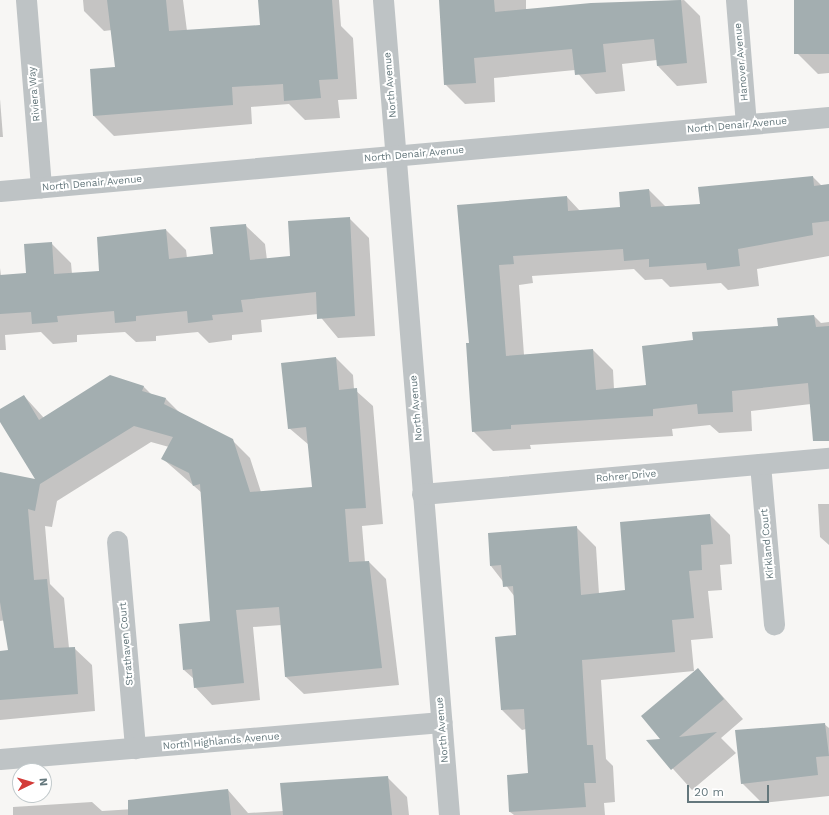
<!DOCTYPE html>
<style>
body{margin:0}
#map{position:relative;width:829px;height:815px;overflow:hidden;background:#f7f6f4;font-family:"Work Sans",sans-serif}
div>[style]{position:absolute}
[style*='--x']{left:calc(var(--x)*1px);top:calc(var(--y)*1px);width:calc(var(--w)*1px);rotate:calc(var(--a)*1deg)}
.shadow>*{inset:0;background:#0003}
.building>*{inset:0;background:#a3aeb0;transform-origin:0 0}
.minor>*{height:21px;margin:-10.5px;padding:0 10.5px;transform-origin:10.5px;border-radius:10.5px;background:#bec3c5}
span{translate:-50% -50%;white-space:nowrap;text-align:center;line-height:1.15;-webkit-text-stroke:4px #fff;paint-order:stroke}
.street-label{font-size:10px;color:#64777c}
.north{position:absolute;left:12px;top:763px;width:40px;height:40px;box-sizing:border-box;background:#fff;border:1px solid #c1c9cb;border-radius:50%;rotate:85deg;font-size:11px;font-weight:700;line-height:16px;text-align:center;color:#64777c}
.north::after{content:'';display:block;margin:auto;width:14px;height:18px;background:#d33b38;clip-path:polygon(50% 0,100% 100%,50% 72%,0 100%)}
.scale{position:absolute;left:687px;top:785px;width:82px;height:18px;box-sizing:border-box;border:2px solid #64777c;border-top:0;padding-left:5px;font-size:12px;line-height:14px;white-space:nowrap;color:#64777c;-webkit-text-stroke:3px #fff;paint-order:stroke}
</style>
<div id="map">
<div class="shadow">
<i style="clip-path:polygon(83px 0,183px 0,187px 31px,261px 26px,259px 0,339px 0,341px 26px,353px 38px,357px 99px,338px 100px,340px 118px,305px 120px,289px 104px,251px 107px,252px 124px,114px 136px,94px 116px,116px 68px,112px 30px,104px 31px,84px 11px)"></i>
<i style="clip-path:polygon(440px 0,526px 0,526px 10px,684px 0,700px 16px,707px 83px,677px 86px,658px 66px,657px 60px,622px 64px,625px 91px,596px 94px,575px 70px,494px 78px,495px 102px,465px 104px,445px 84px)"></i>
<i style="clip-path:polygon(794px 0,829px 0,829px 73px,818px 74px,798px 54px)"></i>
<i style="clip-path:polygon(0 99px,3px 137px,0 137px)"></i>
<i style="clip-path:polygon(813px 177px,822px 186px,829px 185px,829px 256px,757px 269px,759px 286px,728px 290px,721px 283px,670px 287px,662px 279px,645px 280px,634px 269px,532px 276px,533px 283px,519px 285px,524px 355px,593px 350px,613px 370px,614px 389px,647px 386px,694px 341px,779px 327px,814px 316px,821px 323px,829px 322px,829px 424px,811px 404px,751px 411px,752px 431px,719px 433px,710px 425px,672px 429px,673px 436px,530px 445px,531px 449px,493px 451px,473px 431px,471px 344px,458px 206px,567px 197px,580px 211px,621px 208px,649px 190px,666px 207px,701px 205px)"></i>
<i style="clip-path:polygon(349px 218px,369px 238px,375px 336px,338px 338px,318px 314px,261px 320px,262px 332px,232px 335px,232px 340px,209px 343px,198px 332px,156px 336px,156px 341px,136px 342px,125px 332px,77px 335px,77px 342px,53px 344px,41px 332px,5px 335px,6px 350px,0 350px,0 268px,1px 276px,28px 274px,51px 243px,71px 263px,72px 274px,100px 272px,166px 230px,186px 250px,187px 258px,214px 255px,245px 225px,265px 244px,267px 260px,291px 257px)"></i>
<i style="clip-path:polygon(336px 358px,353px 375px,354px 389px,373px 406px,383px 524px,362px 526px,365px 562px,369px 562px,386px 579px,399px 685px,304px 694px,286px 677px,282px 625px,253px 627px,260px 700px,212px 705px,195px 687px,194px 679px,184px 670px,211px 622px,202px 493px,163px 459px,169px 447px,151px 442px,57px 501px,52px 527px,45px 526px,50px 584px,64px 598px,69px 648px,74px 648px,92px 665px,95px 711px,0 720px,0 652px,9px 651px,6px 620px,0 621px,0 486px,37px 480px,0 420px,0 410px,24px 396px,44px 418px,143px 386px,152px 395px,166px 399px,181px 414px,232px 440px,250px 458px,261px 492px,313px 488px,309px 445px,289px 428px)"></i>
<i style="clip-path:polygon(818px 504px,829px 504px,829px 545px,820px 537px)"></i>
<i style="clip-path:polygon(710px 515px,730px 535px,732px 564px,720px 565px,722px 590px,708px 591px,713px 638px,691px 640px,694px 671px,601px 680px,606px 759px,613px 766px,615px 802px,604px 803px,605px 815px,514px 815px,510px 812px,529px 774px,526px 729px,522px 730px,502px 710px,517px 636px,515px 597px,491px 566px,489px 534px,576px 527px,596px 547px,599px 594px,626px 591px)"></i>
<i style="clip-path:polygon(698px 669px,743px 719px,721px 738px,736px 753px,692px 790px,648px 741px,662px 740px)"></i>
<i style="clip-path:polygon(824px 724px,829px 728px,829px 796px,762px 803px,742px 783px)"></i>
<i style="clip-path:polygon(387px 777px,407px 797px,409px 815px,358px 815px)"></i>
<i style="clip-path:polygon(228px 790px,248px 813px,283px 811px,336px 815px,13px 815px,13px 807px,92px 802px,102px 811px,150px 808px)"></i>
</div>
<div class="building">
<i style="clip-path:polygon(107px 0,166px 0,169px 31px,260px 25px,258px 0,332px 0,338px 79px,319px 80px,321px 98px,284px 101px,283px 84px,232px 87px,233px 105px,93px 116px,90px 69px,115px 67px)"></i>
<i style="clip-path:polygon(439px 0,494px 0,495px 12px,591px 3px,681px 0,687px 63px,657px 66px,654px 39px,603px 44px,606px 72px,575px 75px,572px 49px,474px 58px,476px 83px,444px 85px)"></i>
<i style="left:794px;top:0;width:35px;height:54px"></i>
<i style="clip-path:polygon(813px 176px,814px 186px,829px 184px,829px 221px,812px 223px,813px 235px,738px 249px,740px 266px,707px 270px,706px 263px,649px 267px,649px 259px,624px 261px,623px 249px,513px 256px,514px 264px,499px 265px,506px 356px,593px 349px,596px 390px,646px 385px,642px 346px,693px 340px,692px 332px,778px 326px,777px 318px,814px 315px,816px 327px,829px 326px,829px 441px,813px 441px,808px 383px,732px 391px,733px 412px,698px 414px,697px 404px,653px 409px,653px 416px,511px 425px,511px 429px,472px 432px,466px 343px,469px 343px,457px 205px,567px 196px,568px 211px,620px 207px,619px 192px,649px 189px,651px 207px,700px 204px,698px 187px)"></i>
<i style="clip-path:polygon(350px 217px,355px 316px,317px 319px,316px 292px,241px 300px,243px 312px,212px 315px,213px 320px,188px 323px,187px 311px,136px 316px,136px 321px,115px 323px,114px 311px,57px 316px,58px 322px,32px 324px,31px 312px,0 314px,0 275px,26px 273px,24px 244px,52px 242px,54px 274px,99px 271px,97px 237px,166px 229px,169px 259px,213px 254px,210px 227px,246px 224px,250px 260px,290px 256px,288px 221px)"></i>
<i style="clip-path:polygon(336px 357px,339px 390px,357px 388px,366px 508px,345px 509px,349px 562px,369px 561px,382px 668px,285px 677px,279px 607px,236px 610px,244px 683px,194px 688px,192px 669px,183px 670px,179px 624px,210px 621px,200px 484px,193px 486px,189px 473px,161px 459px,173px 437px,134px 426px,40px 484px,35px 511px,28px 509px,34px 580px,47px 579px,54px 648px,75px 647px,78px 694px,0 700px,0 651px,8px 650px,0 602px,0 472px,35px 479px,0 422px,0 409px,24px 395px,39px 420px,110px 375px,144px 386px,142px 391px,166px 398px,164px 404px,233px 439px,250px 492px,312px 487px,306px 427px,288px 429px,281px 363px)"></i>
<i style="clip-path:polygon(710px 514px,713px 544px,701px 545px,702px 570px,689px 571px,694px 618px,672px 620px,675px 652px,582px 660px,587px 745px,593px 745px,596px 783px,584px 783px,586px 807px,509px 812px,507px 775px,528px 773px,524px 709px,501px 710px,495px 637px,516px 635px,513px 586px,503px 587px,501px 565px,490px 566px,488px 533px,577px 526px,581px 595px,625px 590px,620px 522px)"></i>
<i style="clip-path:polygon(698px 668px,724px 699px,679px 737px,717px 732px,671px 770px,646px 740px,660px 739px,641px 716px)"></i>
<i style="clip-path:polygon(825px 723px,829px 756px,816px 757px,818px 775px,741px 784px,735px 730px)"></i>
<i style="clip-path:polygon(388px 776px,392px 815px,283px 815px,280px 783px)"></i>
<i style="clip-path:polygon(228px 789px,231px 815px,128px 815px,128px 800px)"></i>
</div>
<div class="minor">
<i style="--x:26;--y:0;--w:188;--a:85.4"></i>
<i style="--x:383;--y:0;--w:818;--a:85.37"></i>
<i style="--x:736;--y:0;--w:124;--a:85.4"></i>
<i style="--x:0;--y:191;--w:832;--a:-5.1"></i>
<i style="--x:760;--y:464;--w:161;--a:85"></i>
<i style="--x:422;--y:494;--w:409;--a:-5.1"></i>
<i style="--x:117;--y:541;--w:208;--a:85"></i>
<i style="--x:0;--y:759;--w:443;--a:-4.8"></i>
</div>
<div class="street-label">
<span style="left:741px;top:62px;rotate:-95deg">Hanover Avenue</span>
<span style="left:390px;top:85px;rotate:-95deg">North Avenue</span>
<span style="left:34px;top:94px;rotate:-95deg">Riviera Way</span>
<span style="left:737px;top:125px;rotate:-5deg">North Denair Avenue</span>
<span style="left:414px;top:154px;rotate:-5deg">North Denair Avenue</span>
<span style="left:92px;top:183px;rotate:-5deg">North Denair Avenue</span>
<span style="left:416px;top:408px;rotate:-95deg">North Avenue</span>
<span style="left:626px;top:476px;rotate:-5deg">Rohrer Drive</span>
<span style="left:767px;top:544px;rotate:-95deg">Kirkland Court</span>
<span style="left:126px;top:644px;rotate:-95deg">Strathaven Court</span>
<span style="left:442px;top:730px;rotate:-95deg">North Avenue</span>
<span style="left:221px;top:741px;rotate:-5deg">North Highlands Avenue</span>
</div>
<div class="north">N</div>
<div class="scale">20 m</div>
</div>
